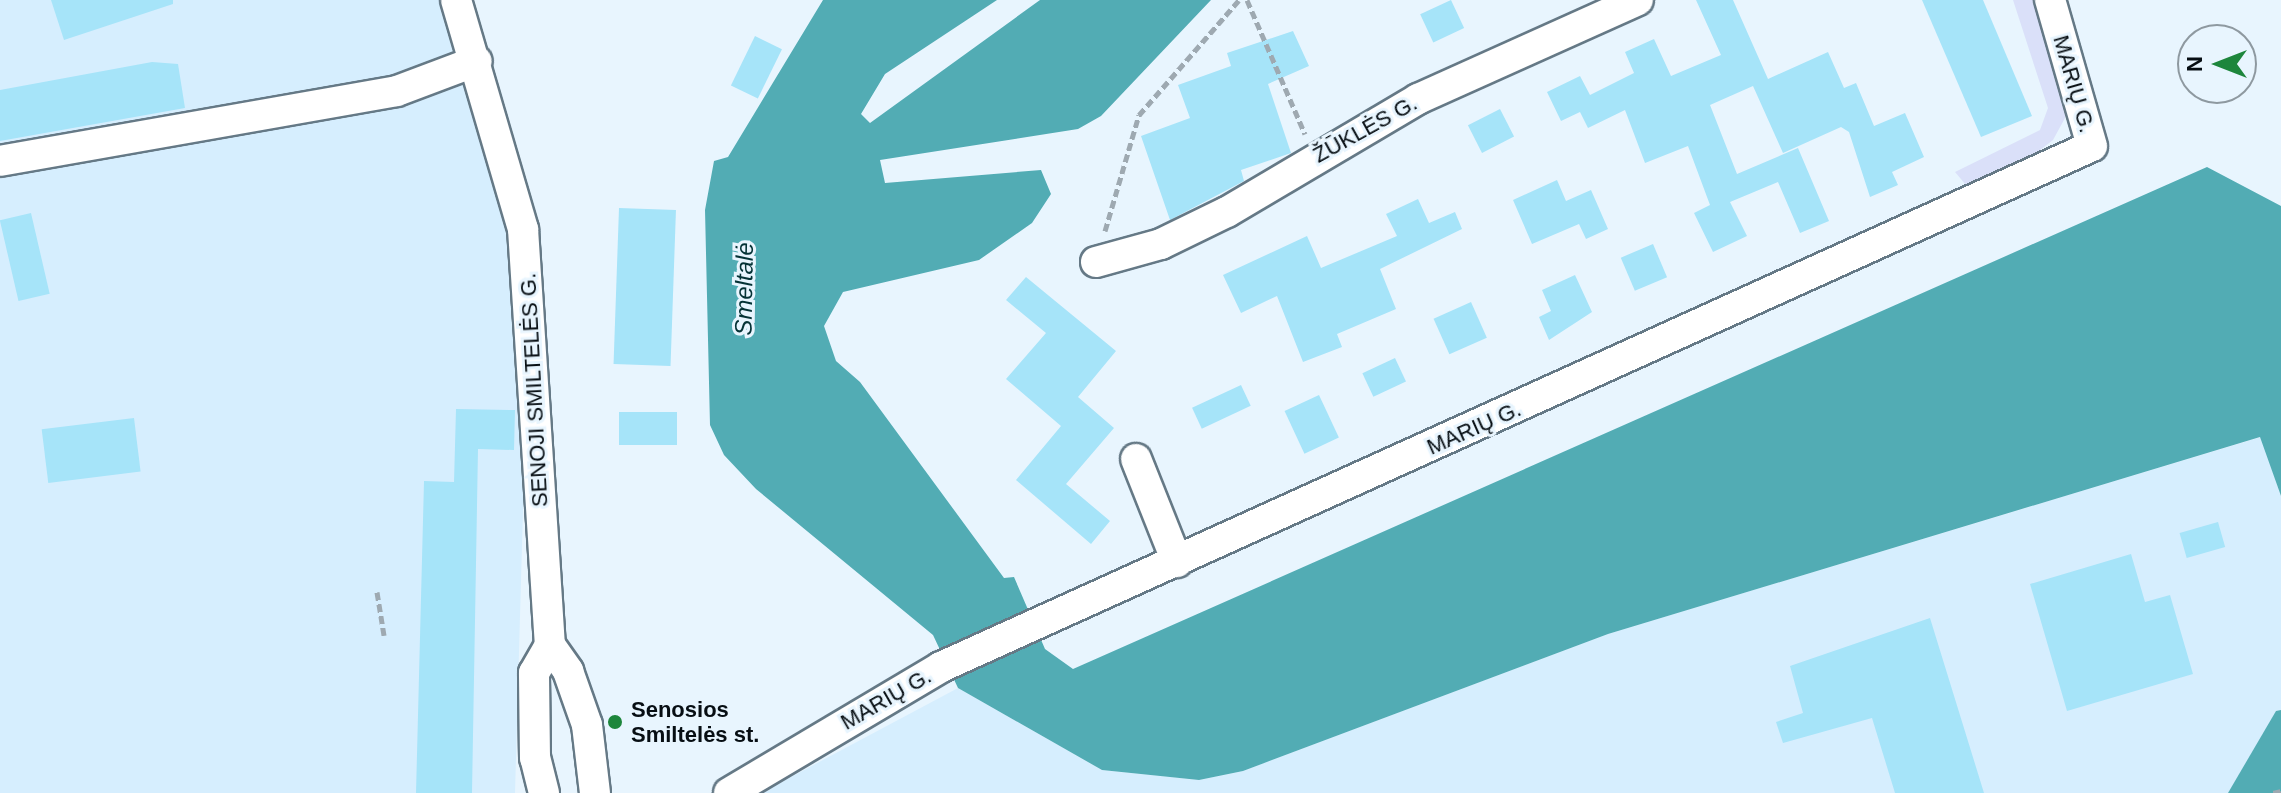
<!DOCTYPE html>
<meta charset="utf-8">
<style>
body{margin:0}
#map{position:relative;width:2281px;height:793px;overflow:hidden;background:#e8f5fe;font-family:Helvetica,sans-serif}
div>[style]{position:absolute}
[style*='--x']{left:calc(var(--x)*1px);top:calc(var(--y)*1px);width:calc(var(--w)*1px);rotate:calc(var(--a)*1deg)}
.built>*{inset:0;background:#d6eefe}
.green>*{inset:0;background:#dae0f9}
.water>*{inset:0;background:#52acb4}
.building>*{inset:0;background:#a6e4f9;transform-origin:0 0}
.path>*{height:5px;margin-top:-2.5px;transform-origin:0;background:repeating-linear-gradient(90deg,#9ea9b1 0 8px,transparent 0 12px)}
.roads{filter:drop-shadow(2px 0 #657986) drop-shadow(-2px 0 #657986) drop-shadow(0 2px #657986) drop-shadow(0 -2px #657986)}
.street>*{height:30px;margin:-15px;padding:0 15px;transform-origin:15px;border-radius:15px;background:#fff}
.dots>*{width:22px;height:22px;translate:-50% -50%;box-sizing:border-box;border:4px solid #e8f5fe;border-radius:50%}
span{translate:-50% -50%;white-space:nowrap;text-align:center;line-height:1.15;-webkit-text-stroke:6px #e8f5fe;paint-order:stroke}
.street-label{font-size:22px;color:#070e13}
.poi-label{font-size:22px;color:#070e13;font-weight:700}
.left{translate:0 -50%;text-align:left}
.water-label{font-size:24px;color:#043235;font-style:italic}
.north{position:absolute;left:2177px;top:24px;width:80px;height:80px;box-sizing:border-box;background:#e8f5fe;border:2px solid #8e99a0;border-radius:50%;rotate:270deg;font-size:22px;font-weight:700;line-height:32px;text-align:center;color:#070e13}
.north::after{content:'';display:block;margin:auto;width:28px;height:36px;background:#1d863c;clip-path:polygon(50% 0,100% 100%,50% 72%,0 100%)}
</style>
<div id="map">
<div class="built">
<i style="clip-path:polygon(0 0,445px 0,510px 229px,525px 440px,515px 793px,0 793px)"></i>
<i style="clip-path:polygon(2261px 437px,2281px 496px,2281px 710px,2228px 793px,761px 793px,958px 688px,1102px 770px,1199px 780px,1243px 771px,1608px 634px)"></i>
</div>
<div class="green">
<i style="clip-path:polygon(2013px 0,2036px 0,2066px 95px,2065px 118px,2053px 140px,2026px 161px,1966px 185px,1955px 172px,2040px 130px,2048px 108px)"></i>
</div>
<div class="water">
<i style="clip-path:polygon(823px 0,997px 0,885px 74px,861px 114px,870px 123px,1040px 0,1211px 0,1101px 116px,1078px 129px,880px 160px,885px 183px,1041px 170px,1051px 194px,1032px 223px,979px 260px,843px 292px,824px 326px,836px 361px,860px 382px,1004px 578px,1014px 577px,1045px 649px,1073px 669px,2207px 167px,2281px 206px,2281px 496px,2260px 437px,1608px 634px,1243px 771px,1199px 780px,1102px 770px,958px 688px,933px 635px,756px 489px,724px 455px,710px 425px,705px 210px,714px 161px,728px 157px)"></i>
<i style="clip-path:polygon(2281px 710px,2281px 793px,2228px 793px,2276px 711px)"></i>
</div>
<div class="building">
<i style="clip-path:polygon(51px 0,173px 0,173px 4px,64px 40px)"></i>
<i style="left:1451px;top:0;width:31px;height:34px;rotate:65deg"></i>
<i style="clip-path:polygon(1696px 0,1733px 0,1768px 79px,1828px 52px,1844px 88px,1856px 83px,1874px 126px,1905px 113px,1924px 157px,1892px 172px,1898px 185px,1870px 197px,1849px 132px,1841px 127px,1783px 153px,1753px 86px,1710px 105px,1737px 174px,1798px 148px,1829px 221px,1800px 233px,1778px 182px,1730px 202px,1747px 236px,1713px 252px,1694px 213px,1710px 205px,1688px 146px,1645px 163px,1625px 110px,1588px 128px,1580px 112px,1561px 121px,1547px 92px,1580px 76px,1590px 95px,1634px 73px,1625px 52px,1654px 39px,1671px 76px,1721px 55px)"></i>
<i style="clip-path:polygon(1922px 0,1983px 0,2032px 116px,1981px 137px)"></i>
<i style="clip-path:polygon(1293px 31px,1309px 66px,1268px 84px,1291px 153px,1241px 170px,1244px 181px,1170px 220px,1141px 136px,1190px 118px,1178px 85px,1231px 66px,1227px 53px)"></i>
<i style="left:755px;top:36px;width:30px;height:55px;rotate:26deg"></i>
<i style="clip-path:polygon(152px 62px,178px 64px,185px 108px,0 141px,0 90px)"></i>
<i style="left:1500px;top:109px;width:31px;height:36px;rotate:63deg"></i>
<i style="clip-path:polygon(1557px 180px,1566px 201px,1591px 190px,1608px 229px,1586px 239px,1579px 224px,1532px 244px,1513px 200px)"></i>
<i style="clip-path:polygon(1418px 199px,1429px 223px,1455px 212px,1462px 229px,1380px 269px,1396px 309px,1337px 334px,1342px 347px,1303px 362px,1277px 296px,1241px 313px,1223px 275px,1307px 236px,1321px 268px,1397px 236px,1386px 214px)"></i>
<i style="left:619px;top:208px;width:57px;height:156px;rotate:2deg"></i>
<i style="left:31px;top:213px;width:83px;height:32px;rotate:77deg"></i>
<i style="left:1653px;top:244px;width:36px;height:35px;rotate:67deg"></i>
<i style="clip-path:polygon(1575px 275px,1592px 312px,1549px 340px,1539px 317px,1551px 311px,1542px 290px)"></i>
<i style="clip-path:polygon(1026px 277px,1116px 351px,1078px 397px,1114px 428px,1066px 484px,1110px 521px,1091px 544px,1016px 480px,1061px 426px,1006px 379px,1046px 333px,1006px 300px)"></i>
<i style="left:1471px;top:302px;width:39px;height:41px;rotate:66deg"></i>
<i style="left:1395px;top:358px;width:26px;height:36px;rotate:65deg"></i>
<i style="left:1241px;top:385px;width:23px;height:54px;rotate:65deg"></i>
<i style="left:1319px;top:395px;width:47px;height:38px;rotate:65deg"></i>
<i style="clip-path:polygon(456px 409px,515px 410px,514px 450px,478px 449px,472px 793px,416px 793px,424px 481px,454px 482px)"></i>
<i style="left:619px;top:412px;width:58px;height:33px"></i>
<i style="left:134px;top:418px;width:54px;height:93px;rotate:83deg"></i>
<i style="left:2218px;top:522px;width:26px;height:40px;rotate:74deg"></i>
<i style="clip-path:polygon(2131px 554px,2145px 602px,2170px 595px,2193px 674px,2067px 711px,2030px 584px)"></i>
<i style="clip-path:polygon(1930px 618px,1984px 793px,1895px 793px,1872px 718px,1783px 743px,1776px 722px,1803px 713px,1790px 666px)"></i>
</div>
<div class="path">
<i style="--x:1247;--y:0;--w:146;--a:66.6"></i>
<i style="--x:1105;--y:231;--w:121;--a:-73.7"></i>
<i style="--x:1139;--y:115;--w:152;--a:-49"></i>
<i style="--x:377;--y:592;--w:44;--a:80.8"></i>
<i style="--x:2273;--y:793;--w:8;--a:-14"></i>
</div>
<div class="roads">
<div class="street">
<i style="--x:456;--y:0;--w:239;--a:73.7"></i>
<i style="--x:523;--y:229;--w:417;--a:86.3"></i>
<i style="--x:550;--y:645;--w:32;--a:55"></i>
<i style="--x:568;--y:671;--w:57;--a:70.6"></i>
<i style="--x:587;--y:725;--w:68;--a:83.3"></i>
<i style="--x:0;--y:161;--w:403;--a:-10"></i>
<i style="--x:397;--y:91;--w:85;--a:-20.6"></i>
<i style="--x:1096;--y:262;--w:67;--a:-15.5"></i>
<i style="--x:1161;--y:244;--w:73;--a:-25.9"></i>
<i style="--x:1227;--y:212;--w:222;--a:-30.6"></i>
<i style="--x:1418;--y:99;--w:241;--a:-24.2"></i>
<i style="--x:1136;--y:459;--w:111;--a:68.3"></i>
<i style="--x:544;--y:793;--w:36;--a:-104"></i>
<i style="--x:535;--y:758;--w:85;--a:-90.7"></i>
<i style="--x:534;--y:673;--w:32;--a:-60"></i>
<i style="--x:729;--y:793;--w:247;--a:-30.7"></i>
<i style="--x:941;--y:667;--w:1263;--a:-24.35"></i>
<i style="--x:2092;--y:146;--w:152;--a:-106"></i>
</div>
</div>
<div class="dots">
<i style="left:615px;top:722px;background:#1d863c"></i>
</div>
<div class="street-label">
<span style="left:2074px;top:84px;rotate:74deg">MARIŲ G.</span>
<span style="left:1365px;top:129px;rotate:-29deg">ŽŪKLĖS G.</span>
<span style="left:534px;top:390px;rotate:-93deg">SENOJI SMILTELĖS G.</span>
<span style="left:1474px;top:428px;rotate:-24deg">MARIŲ G.</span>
<span style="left:886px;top:699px;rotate:-30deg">MARIŲ G.</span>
</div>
<div class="poi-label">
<span class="left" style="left:631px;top:722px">Senosios<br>Smiltelės st.</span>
</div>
<div class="water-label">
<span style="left:744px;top:289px;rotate:-89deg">Smeltalė</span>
</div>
<div class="north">N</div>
</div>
